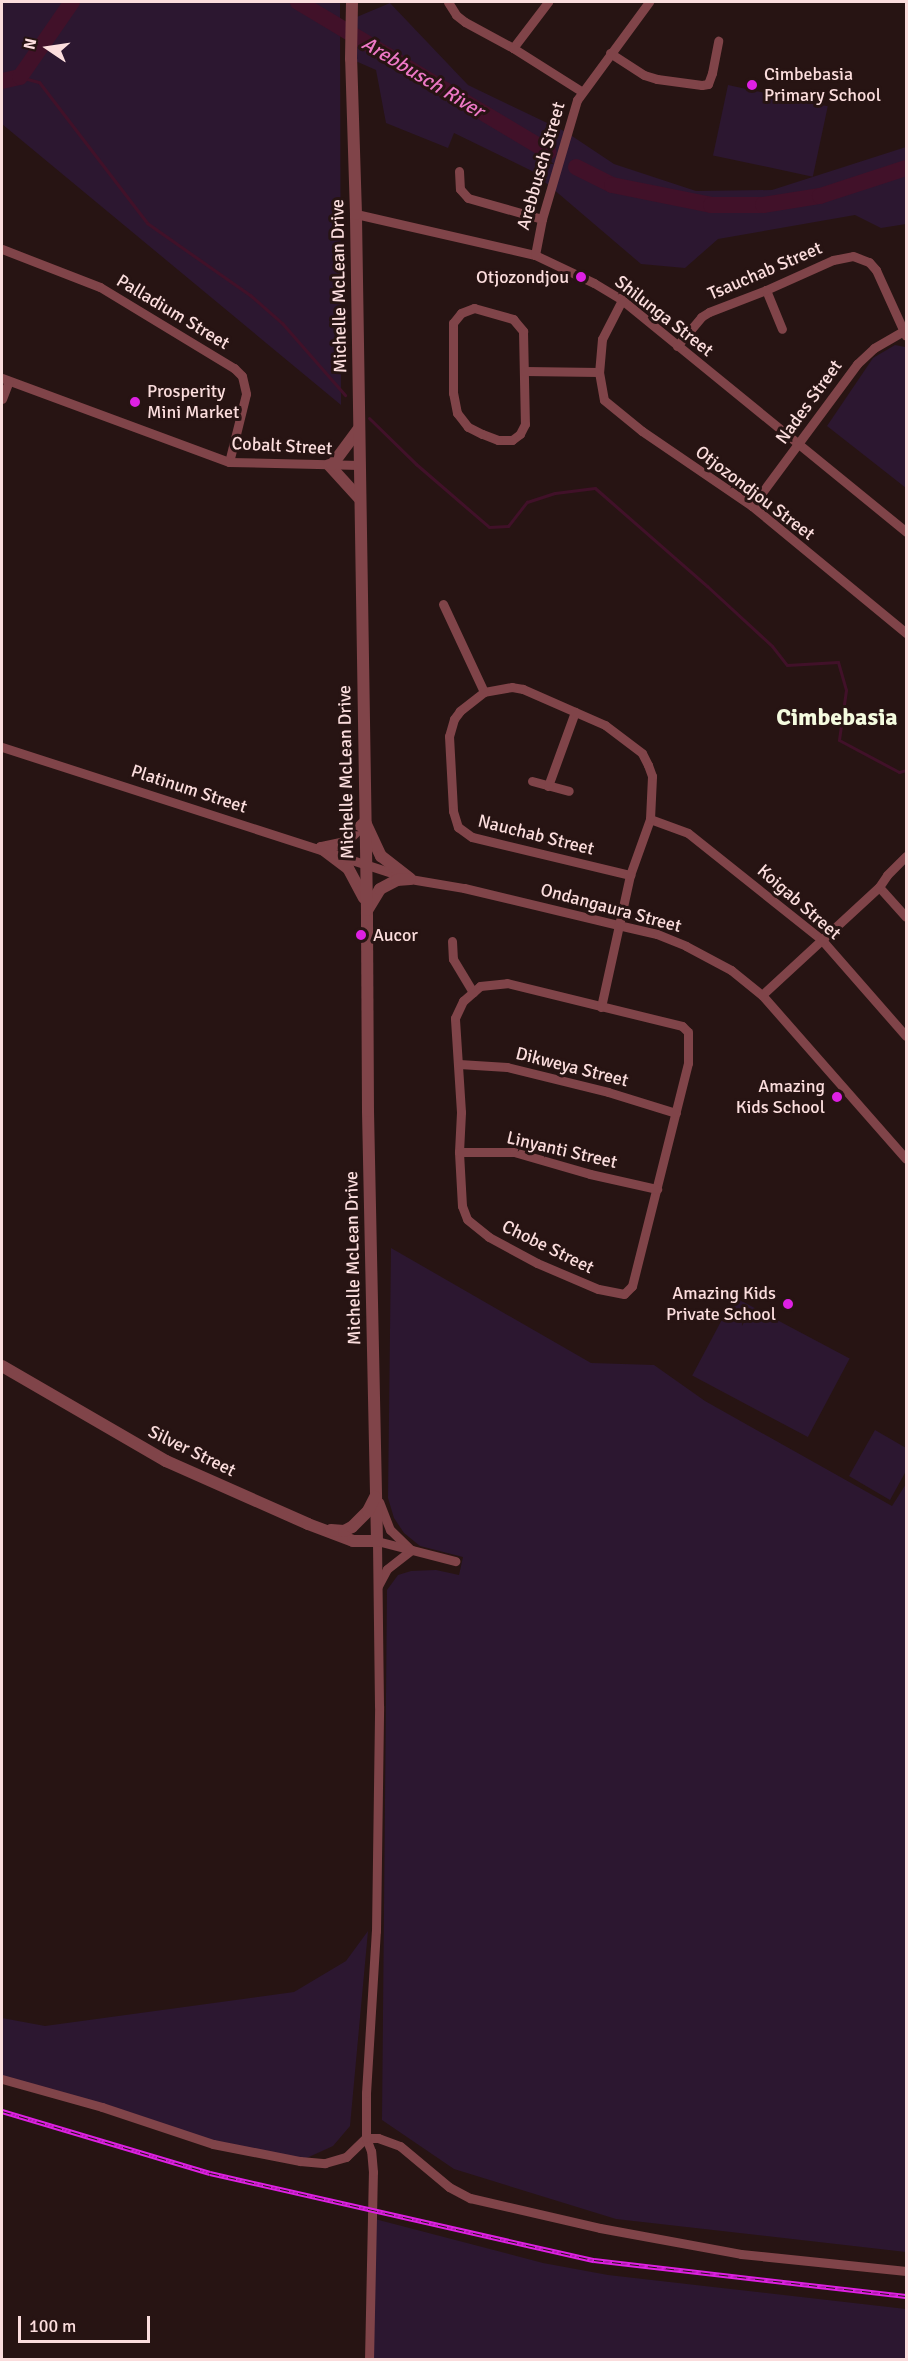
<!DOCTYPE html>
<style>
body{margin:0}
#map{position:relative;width:908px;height:2361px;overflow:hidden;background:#271413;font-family:Signika,sans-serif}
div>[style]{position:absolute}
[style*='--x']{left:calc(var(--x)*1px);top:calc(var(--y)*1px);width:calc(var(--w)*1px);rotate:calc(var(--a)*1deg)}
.green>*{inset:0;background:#2c1730;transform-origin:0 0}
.stream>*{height:3px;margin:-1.5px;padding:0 1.5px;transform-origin:1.5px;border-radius:1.5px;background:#411129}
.river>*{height:16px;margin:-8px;padding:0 8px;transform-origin:8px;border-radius:8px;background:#411129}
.minor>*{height:9px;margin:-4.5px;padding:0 4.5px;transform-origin:4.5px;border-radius:4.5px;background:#804449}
.tertiary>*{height:12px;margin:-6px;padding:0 6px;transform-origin:6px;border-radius:6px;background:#804449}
.rail>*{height:5px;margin-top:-2.5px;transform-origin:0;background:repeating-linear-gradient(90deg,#271413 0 9px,#de20e3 0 18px);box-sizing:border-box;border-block:2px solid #de20e3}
.dots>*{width:16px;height:16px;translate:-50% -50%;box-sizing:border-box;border:3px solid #271413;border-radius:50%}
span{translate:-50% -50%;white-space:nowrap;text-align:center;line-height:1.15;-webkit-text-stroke:6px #271413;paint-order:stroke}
.poi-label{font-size:18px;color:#fbdddd}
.left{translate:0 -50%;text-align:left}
.right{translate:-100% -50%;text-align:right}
.street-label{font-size:18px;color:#fbdddd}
.water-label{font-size:20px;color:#ee78c6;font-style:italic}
.district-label{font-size:24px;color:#f4fbdf;font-weight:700}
.frame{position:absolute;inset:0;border:3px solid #fbdddd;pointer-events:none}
.north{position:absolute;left:18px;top:18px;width:60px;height:60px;-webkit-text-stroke:4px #271413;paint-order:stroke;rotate:283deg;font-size:16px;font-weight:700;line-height:24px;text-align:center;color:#fbdddd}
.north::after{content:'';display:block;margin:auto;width:21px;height:27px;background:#fbdddd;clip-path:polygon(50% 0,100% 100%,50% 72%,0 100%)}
.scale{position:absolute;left:18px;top:2316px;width:132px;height:27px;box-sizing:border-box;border:3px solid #fbdddd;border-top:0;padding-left:8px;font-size:18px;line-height:21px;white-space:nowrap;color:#fbdddd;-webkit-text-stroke:4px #271413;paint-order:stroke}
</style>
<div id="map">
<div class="green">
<i style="clip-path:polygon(2px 2px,340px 2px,341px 405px,2px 124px)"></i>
<i style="clip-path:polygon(390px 3px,468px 85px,566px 132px,614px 164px,696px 191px,772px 190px,906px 147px,906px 224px,881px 228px,855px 215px,718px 239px,685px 268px,641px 264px,532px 171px,454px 133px,448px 148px,386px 123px,376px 70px,351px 59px,352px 19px)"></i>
<i style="left:728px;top:85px;width:102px;height:72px;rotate:12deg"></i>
<i style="clip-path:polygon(895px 345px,905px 347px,906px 351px,906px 488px,827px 426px,873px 358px)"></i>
<i style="clip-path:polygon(391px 1248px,591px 1363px,654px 1365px,705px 1401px,892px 1506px,906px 1484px,906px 2252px,616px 2219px,454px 2169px,382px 2120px,387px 1590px,398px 1575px,411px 1571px,436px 1570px,459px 1575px,463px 1557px,420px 1546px,404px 1533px,394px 1518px,388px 1498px)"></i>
<i style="left:734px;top:1297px;width:131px;height:89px;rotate:28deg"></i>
<i style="clip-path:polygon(875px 1430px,906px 1448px,906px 1471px,890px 1500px,849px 1476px)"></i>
<i style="clip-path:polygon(368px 1931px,350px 2126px,333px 2146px,300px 2161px,213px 2144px,2px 2079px,2px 2018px,45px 2026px,294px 1992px,346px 1961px)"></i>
<i style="clip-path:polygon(371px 2218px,543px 2263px,608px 2275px,906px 2309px,906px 2359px,369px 2360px)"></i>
</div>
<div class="stream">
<i style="--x:20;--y:77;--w:20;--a:15"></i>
<i style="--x:39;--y:82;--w:178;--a:52.5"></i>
<i style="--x:147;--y:223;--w:126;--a:35"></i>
<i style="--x:250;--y:295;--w:43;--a:41.2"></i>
<i style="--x:282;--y:323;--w:96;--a:48.8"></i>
<i style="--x:369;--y:418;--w:66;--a:44.4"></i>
<i style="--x:416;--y:464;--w:96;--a:40.8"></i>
<i style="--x:489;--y:527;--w:19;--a:-3"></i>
<i style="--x:508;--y:526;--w:31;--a:-52"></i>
<i style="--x:527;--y:502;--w:29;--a:-18"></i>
<i style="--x:555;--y:493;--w:40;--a:-7.1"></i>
<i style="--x:595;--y:488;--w:149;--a:41.2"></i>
<i style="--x:707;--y:586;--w:88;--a:42.7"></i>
<i style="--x:772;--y:646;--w:24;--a:52"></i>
<i style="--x:787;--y:665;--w:51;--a:-3.4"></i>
<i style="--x:838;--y:662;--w:29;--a:74"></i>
<i style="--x:846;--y:690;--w:50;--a:98"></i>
<i style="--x:839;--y:740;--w:68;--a:28.1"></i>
<i style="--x:899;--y:772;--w:7;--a:-16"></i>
</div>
<div class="river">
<i style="--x:298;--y:2;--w:292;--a:30.9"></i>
<i style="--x:2;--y:81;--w:18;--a:-13"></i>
<i style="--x:20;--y:77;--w:91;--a:-55.3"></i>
<i style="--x:576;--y:167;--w:40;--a:26.6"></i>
<i style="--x:612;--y:185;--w:101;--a:11.4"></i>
<i style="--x:711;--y:205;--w:52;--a:0"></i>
<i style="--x:763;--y:205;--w:58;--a:-9"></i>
<i style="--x:820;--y:196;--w:90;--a:-18"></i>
</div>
<div class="minor">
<i style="--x:448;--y:2;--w:15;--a:58"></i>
<i style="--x:456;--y:15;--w:11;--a:38"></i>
<i style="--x:465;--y:22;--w:55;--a:28.4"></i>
<i style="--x:513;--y:48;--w:58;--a:-52.7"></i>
<i style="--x:513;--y:48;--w:80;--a:32.3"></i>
<i style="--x:610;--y:53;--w:40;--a:32.9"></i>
<i style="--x:644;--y:75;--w:14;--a:17"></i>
<i style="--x:657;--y:79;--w:45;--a:7.6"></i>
<i style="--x:702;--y:85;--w:6;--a:-9"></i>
<i style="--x:708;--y:84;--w:12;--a:-70"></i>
<i style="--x:712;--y:73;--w:33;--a:-79"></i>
<i style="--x:459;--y:171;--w:18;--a:87"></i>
<i style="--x:460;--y:189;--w:12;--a:48"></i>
<i style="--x:468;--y:198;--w:77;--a:15.8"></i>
<i style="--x:356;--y:214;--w:184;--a:12.9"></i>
<i style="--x:535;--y:255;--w:65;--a:25.4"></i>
<i style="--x:594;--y:283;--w:33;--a:31"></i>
<i style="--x:622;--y:300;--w:367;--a:39.2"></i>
<i style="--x:2;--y:249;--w:105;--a:21.2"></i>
<i style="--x:100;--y:287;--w:157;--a:31.2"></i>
<i style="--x:234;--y:368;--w:11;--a:45"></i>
<i style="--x:242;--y:376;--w:18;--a:77"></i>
<i style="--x:246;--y:394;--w:70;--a:104"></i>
<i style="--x:535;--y:255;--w:37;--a:-79"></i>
<i style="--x:542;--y:219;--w:124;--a:-73.6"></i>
<i style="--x:577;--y:100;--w:122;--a:-53.7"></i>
<i style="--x:766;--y:290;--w:42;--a:67.7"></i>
<i style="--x:622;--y:300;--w:44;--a:117.1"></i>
<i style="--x:602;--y:339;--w:33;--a:95"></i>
<i style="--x:599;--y:372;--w:28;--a:80"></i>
<i style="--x:604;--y:400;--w:49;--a:39.2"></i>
<i style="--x:642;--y:431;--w:133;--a:34.3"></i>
<i style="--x:752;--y:506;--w:200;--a:39.5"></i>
<i style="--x:474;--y:308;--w:41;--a:15.8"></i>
<i style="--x:513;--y:319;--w:16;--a:50"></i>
<i style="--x:523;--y:331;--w:93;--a:88.8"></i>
<i style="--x:525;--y:424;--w:11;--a:117"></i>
<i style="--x:520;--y:434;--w:10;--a:143"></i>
<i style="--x:512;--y:440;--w:14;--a:180"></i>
<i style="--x:498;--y:440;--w:17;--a:-159"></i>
<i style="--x:482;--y:434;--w:16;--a:-153"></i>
<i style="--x:468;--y:427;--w:18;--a:-128"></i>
<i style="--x:457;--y:413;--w:20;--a:-101"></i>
<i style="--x:453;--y:393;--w:70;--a:-90"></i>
<i style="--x:453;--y:323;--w:13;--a:-51"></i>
<i style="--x:461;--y:313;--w:14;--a:-21"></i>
<i style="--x:677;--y:346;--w:38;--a:-50"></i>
<i style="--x:701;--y:317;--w:9;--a:-32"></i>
<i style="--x:709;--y:312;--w:61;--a:-21.1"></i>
<i style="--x:766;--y:290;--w:73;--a:-24.1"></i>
<i style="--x:833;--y:260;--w:20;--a:-11"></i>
<i style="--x:853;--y:256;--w:17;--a:21"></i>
<i style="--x:869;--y:262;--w:11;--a:49"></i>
<i style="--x:876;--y:270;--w:72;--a:65.6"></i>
<i style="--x:525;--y:371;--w:74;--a:0.8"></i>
<i style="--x:2;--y:378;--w:242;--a:20.3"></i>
<i style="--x:229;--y:462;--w:131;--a:1.3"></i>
<i style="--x:2;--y:399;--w:19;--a:-69"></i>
<i style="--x:752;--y:506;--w:177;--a:-53.5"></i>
<i style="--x:857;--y:364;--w:23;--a:-43"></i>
<i style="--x:874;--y:348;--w:34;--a:-30"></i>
<i style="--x:443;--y:604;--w:97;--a:65"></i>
<i style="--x:2;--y:747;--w:429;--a:17.9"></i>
<i style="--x:410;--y:879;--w:55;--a:9.5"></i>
<i style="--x:464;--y:888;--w:158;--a:13.5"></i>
<i style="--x:618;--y:925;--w:40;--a:13"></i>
<i style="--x:657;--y:934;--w:31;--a:22"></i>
<i style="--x:686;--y:946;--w:51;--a:28.1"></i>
<i style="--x:731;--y:970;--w:40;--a:39"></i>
<i style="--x:762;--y:995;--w:218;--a:48.7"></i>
<i style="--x:532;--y:781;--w:38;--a:15"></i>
<i style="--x:548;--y:786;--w:79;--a:-70"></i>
<i style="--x:650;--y:819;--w:40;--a:20.2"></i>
<i style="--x:688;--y:833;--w:170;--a:38.6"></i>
<i style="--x:821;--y:939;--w:129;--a:48.8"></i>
<i style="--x:879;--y:887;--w:40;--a:48"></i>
<i style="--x:452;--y:941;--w:18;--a:87"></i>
<i style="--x:453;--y:959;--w:39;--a:59"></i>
<i style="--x:507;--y:983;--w:180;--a:13.8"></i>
<i style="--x:682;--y:1026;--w:8;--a:45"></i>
<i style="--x:688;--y:1032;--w:31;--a:90"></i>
<i style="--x:688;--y:1063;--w:230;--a:104.1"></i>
<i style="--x:632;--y:1286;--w:11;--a:135"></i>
<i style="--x:624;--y:1294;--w:26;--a:-169"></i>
<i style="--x:598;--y:1289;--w:66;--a:-156.9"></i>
<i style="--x:537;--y:1263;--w:55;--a:-151.6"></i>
<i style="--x:489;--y:1237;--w:28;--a:-141"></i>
<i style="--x:467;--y:1219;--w:14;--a:-111"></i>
<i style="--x:462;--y:1206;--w:54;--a:-93.2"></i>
<i style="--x:459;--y:1152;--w:40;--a:-87.1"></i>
<i style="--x:461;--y:1112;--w:94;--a:-93.7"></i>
<i style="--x:455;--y:1018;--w:19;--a:-65"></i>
<i style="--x:463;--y:1001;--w:23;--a:-41"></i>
<i style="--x:480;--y:986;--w:27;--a:-6"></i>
<i style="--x:762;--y:995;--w:159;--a:-42.7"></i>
<i style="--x:879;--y:887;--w:14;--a:-56"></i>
<i style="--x:887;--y:875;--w:27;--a:-45"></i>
<i style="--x:601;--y:1007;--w:135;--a:-77.6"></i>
<i style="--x:630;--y:875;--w:59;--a:-70.3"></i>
<i style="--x:650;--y:819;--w:43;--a:-87.3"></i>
<i style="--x:652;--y:776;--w:12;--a:-110"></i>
<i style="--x:648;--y:765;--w:13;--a:-117"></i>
<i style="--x:642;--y:753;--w:46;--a:-142.9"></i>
<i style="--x:605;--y:725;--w:90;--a:-156.3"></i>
<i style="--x:523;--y:689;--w:11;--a:-170"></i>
<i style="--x:512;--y:687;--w:28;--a:170"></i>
<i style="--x:484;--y:692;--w:31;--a:142"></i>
<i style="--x:460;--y:711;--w:10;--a:127"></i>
<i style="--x:454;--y:719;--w:18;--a:106"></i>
<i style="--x:449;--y:736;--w:75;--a:86.9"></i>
<i style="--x:453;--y:811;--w:17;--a:73"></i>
<i style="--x:458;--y:827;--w:17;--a:36"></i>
<i style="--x:472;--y:837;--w:163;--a:13.5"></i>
<i style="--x:459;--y:1064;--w:48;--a:3.6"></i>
<i style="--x:507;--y:1067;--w:104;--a:13.9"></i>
<i style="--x:608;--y:1092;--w:71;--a:17.2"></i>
<i style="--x:459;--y:1152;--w:55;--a:0"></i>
<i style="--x:514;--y:1152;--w:79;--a:16.1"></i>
<i style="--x:590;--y:1174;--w:69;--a:12.6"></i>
<i style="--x:378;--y:1586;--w:19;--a:-62"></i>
<i style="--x:387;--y:1569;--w:31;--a:-38"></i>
<i style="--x:411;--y:1550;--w:29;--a:-136"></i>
<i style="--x:390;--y:1530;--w:30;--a:-111"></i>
<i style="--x:2;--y:2079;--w:104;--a:15.6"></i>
<i style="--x:102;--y:2107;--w:117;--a:18.4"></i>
<i style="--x:213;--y:2144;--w:89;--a:11.1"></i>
<i style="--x:300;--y:2161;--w:25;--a:5"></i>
<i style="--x:325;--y:2163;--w:22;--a:-16"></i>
<i style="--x:346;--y:2157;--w:28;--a:-44"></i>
<i style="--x:366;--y:2138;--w:12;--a:0"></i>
<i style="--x:378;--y:2138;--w:23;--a:20"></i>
<i style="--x:400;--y:2146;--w:64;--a:39.9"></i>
<i style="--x:449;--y:2187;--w:24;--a:28"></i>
<i style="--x:470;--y:2198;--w:133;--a:13"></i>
<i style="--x:600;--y:2228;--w:143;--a:10.4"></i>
<i style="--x:741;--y:2254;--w:166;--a:5.9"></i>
<i style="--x:369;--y:2360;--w:188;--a:-88.8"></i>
<i style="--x:373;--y:2172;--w:21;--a:-95"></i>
<i style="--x:371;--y:2151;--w:14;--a:-111"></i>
<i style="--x:366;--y:2138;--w:45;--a:-90"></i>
<i style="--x:366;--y:2093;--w:162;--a:-86.5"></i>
<i style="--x:376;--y:1931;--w:225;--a:-89.2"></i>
<i style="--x:379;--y:1706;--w:165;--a:-90.7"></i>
<i style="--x:377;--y:1541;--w:81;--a:14.4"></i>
</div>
<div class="tertiary">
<i style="--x:329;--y:465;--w:45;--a:47.7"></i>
<i style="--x:332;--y:465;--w:44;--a:-53.4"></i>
<i style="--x:321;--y:848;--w:24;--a:-12"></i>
<i style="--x:344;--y:843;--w:30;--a:-45"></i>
<i style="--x:365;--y:822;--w:38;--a:65"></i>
<i style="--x:381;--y:856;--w:37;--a:38"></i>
<i style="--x:321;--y:848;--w:34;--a:37"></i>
<i style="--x:348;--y:868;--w:34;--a:62"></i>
<i style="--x:368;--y:909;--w:23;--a:-59"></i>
<i style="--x:380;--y:889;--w:19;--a:-28"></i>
<i style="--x:397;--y:880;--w:13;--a:-4"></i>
<i style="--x:2;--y:1366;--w:190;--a:30.1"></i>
<i style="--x:166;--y:1461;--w:155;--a:23.9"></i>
<i style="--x:308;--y:1524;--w:48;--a:20.7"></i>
<i style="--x:353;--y:1541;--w:24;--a:0"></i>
<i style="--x:377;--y:1541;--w:430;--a:-91.2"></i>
<i style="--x:368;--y:1111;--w:201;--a:-90.3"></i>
<i style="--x:367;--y:910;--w:696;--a:-90.91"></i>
<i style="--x:356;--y:214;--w:155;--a:-91.8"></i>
<i style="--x:351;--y:59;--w:57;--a:-89"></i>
<i style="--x:331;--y:1530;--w:13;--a:4"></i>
<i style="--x:344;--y:1531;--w:9;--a:-27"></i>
<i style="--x:352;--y:1527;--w:23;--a:-45"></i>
<i style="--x:368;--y:1511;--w:16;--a:-63"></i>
</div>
<div class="rail">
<i style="--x:2;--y:2111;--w:217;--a:16.6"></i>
<i style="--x:210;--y:2173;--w:394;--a:12.8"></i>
<i style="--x:594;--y:2260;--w:314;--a:6.6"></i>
</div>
<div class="dots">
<i style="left:752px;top:85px;background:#de20e3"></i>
<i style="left:581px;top:277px;background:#de20e3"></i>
<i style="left:135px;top:402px;background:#de20e3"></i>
<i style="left:361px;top:935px;background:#de20e3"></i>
<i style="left:837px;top:1097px;background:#de20e3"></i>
<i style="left:788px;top:1304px;background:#de20e3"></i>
</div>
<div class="poi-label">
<span class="left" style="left:764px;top:85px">Cimbebasia<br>Primary School</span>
<span class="right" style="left:569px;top:277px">Otjozondjou</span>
<span class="left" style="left:147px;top:402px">Prosperity<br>Mini Market</span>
<span class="left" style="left:373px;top:935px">Aucor</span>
<span class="right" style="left:825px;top:1097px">Amazing<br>Kids School</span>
<span class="right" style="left:776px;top:1304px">Amazing Kids<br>Private School</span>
</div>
<div class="street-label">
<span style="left:541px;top:166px;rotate:-74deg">Arebbusch Street</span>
<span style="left:765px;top:271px;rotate:-23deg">Tsauchab Street</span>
<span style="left:339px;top:286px;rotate:-91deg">Michelle McLean Drive</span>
<span style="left:173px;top:312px;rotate:31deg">Palladium Street</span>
<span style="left:664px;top:316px;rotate:38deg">Shilunga Street</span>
<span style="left:809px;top:402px;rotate:-54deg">Nades Street</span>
<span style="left:282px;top:446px;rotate:3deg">Cobalt Street</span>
<span style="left:755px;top:493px;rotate:37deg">Otjozondjou Street</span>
<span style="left:346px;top:772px;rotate:-91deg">Michelle McLean Drive</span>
<span style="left:189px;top:789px;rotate:18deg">Platinum Street</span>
<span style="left:536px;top:835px;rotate:14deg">Nauchab Street</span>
<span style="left:799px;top:902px;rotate:41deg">Koigab Street</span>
<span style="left:611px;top:908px;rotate:15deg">Ondangaura Street</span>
<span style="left:572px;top:1067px;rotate:14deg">Dikweya Street</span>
<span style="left:562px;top:1150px;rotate:13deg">Linyanti Street</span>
<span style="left:548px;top:1247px;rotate:26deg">Chobe Street</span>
<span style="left:353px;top:1258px;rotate:-91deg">Michelle McLean Drive</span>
<span style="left:192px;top:1451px;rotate:26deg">Silver Street</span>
</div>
<div class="water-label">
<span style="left:423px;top:77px;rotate:31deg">Arebbusch River</span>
</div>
<div class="district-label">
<span style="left:837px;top:718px">Cimbebasia</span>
</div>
<div class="frame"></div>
<div class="north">N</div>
<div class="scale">100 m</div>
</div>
